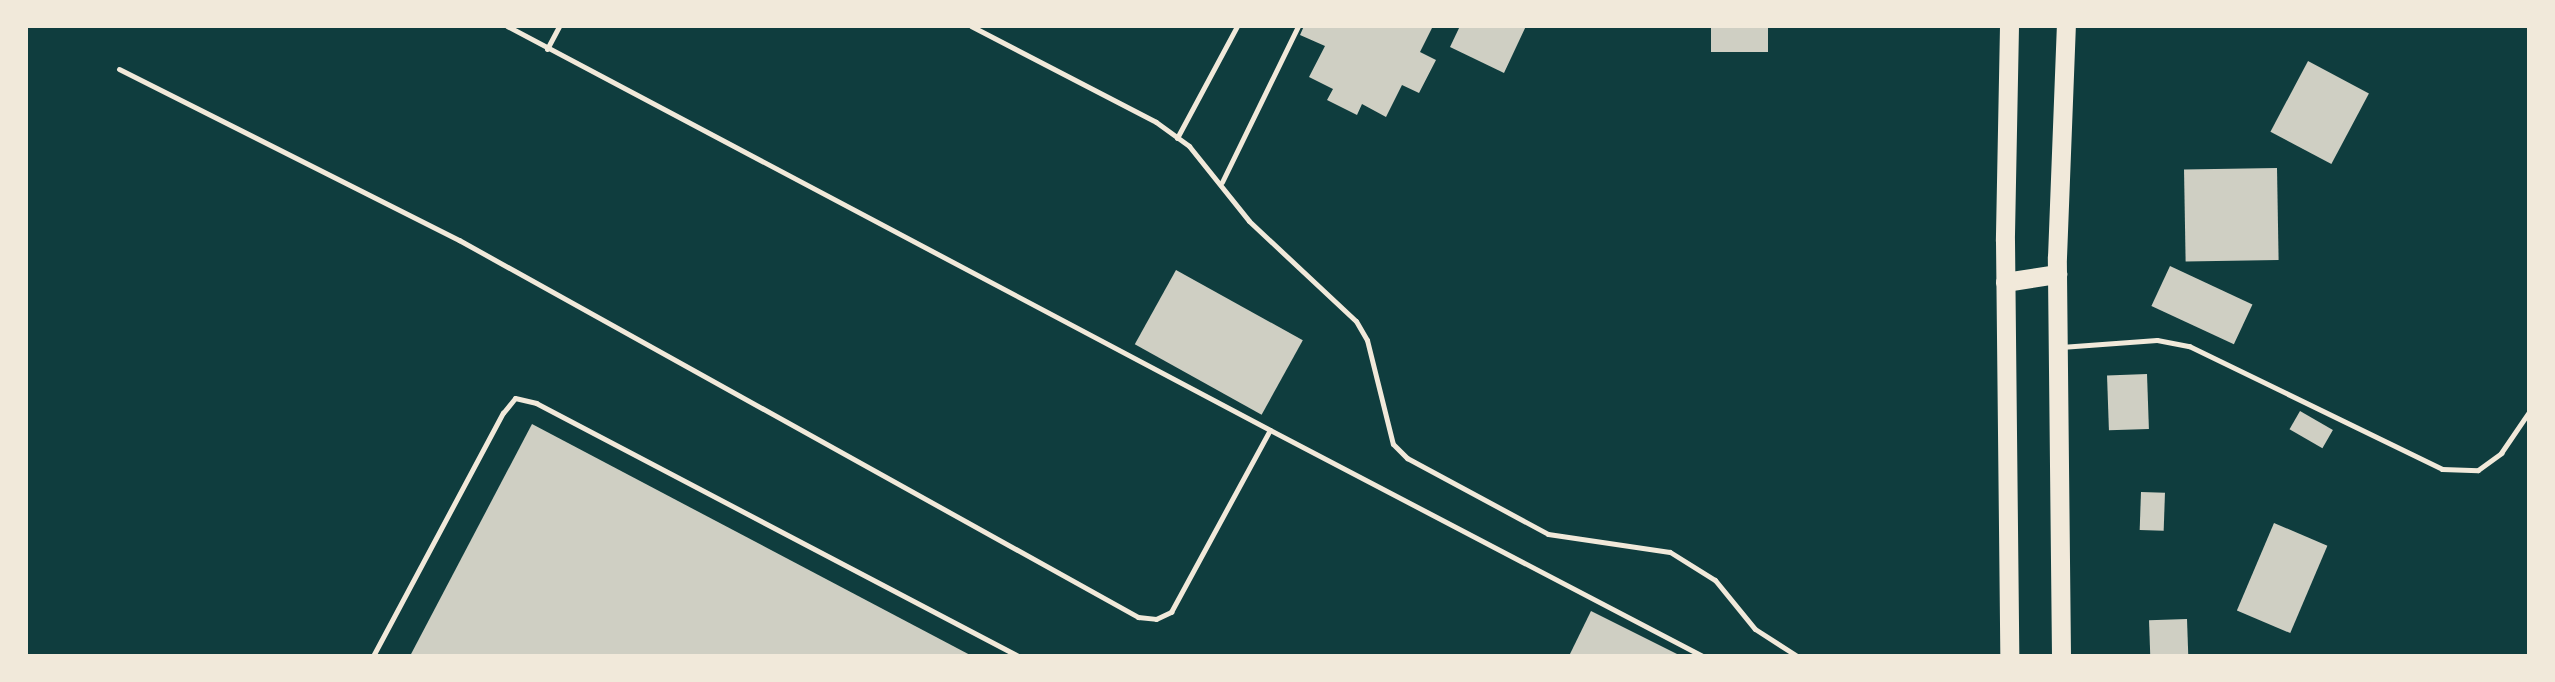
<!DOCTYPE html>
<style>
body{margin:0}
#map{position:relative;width:2555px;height:682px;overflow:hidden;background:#0f3d3e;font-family:"Nunito Sans",sans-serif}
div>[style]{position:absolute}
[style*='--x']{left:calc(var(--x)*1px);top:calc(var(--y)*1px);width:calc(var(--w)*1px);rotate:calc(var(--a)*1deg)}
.building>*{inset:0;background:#cfcfc3;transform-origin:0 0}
.service>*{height:5px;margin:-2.5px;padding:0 2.5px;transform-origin:2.5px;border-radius:2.5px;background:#f1e9da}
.trunk>*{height:19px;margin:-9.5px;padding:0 9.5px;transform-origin:9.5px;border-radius:9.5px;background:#f1e9da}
span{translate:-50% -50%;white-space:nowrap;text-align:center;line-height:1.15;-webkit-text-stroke:7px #f1e9da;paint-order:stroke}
.frame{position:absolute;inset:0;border:28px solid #f1e9da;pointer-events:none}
</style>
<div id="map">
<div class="building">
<i style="clip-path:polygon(1304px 26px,1433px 26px,1420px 52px,1436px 60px,1419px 93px,1402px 85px,1386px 117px,1362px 104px,1357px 115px,1327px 100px,1333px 89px,1309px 77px,1325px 46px,1300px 35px)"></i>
<i style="clip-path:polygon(1460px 26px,1526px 26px,1504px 73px,1450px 47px)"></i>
<i style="left:1711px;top:26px;width:57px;height:26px"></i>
<i style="left:2308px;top:61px;width:69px;height:80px;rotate:28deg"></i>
<i style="left:2277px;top:168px;width:92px;height:93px;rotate:89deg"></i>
<i style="left:2170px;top:266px;width:91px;height:44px;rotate:25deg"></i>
<i style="left:1176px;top:270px;width:145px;height:85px;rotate:29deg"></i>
<i style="left:2147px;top:374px;width:55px;height:40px;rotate:88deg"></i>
<i style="left:2300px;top:411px;width:38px;height:21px;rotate:30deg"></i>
<i style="clip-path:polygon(532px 424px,972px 656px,410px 656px)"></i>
<i style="left:2141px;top:492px;width:24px;height:38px;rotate:2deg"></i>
<i style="left:2274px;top:523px;width:58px;height:95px;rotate:23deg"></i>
<i style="clip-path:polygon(1591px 611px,1681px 656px,1569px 656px)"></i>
<i style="left:2187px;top:619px;width:37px;height:38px;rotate:88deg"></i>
</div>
<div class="service">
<i style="--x:507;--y:26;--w:863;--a:27.9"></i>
<i style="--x:971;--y:26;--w:208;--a:27.4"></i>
<i style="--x:1156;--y:122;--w:41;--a:36"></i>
<i style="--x:1189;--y:146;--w:96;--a:51.3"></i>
<i style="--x:1249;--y:221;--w:146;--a:43.1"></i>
<i style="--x:1356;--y:321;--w:22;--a:60"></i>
<i style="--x:1367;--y:340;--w:107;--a:76"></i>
<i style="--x:1393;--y:444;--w:20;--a:45"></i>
<i style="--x:1407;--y:458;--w:160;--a:28.3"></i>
<i style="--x:1548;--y:534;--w:123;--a:8.4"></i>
<i style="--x:1670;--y:552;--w:53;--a:31.9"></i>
<i style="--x:1715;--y:580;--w:63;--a:50.8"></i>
<i style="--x:1755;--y:629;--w:50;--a:32.7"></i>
<i style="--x:547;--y:49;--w:26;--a:-62"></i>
<i style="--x:119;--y:69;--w:381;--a:26.7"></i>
<i style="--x:459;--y:240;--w:777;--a:29.04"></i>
<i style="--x:1138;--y:617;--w:18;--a:6"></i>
<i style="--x:1156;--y:619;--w:17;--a:-25"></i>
<i style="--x:1171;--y:612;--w:207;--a:-61.5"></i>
<i style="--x:1270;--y:430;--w:488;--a:27.6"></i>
<i style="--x:1177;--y:138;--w:127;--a:-61.8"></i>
<i style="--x:1222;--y:182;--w:174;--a:-64"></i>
<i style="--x:2061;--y:347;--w:96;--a:-4.2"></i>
<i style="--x:2157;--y:340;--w:33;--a:11"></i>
<i style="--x:2189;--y:346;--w:281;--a:25.9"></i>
<i style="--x:2442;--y:469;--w:36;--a:2"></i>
<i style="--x:2478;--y:470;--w:29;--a:-36"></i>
<i style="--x:2501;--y:453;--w:50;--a:-55.7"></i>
<i style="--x:373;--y:656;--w:276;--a:-61.9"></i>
<i style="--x:503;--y:413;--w:19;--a:-51"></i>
<i style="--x:515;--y:398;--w:22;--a:13"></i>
<i style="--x:536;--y:403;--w:544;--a:27.69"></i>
</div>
<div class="trunk">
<i style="--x:2009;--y:26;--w:215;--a:91.1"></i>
<i style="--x:2005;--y:241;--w:415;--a:89.4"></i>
<i style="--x:2005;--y:282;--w:53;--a:-8.7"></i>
<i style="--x:2061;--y:656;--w:399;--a:-90.6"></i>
<i style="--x:2057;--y:257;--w:231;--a:-87.8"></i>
</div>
<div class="frame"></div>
</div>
